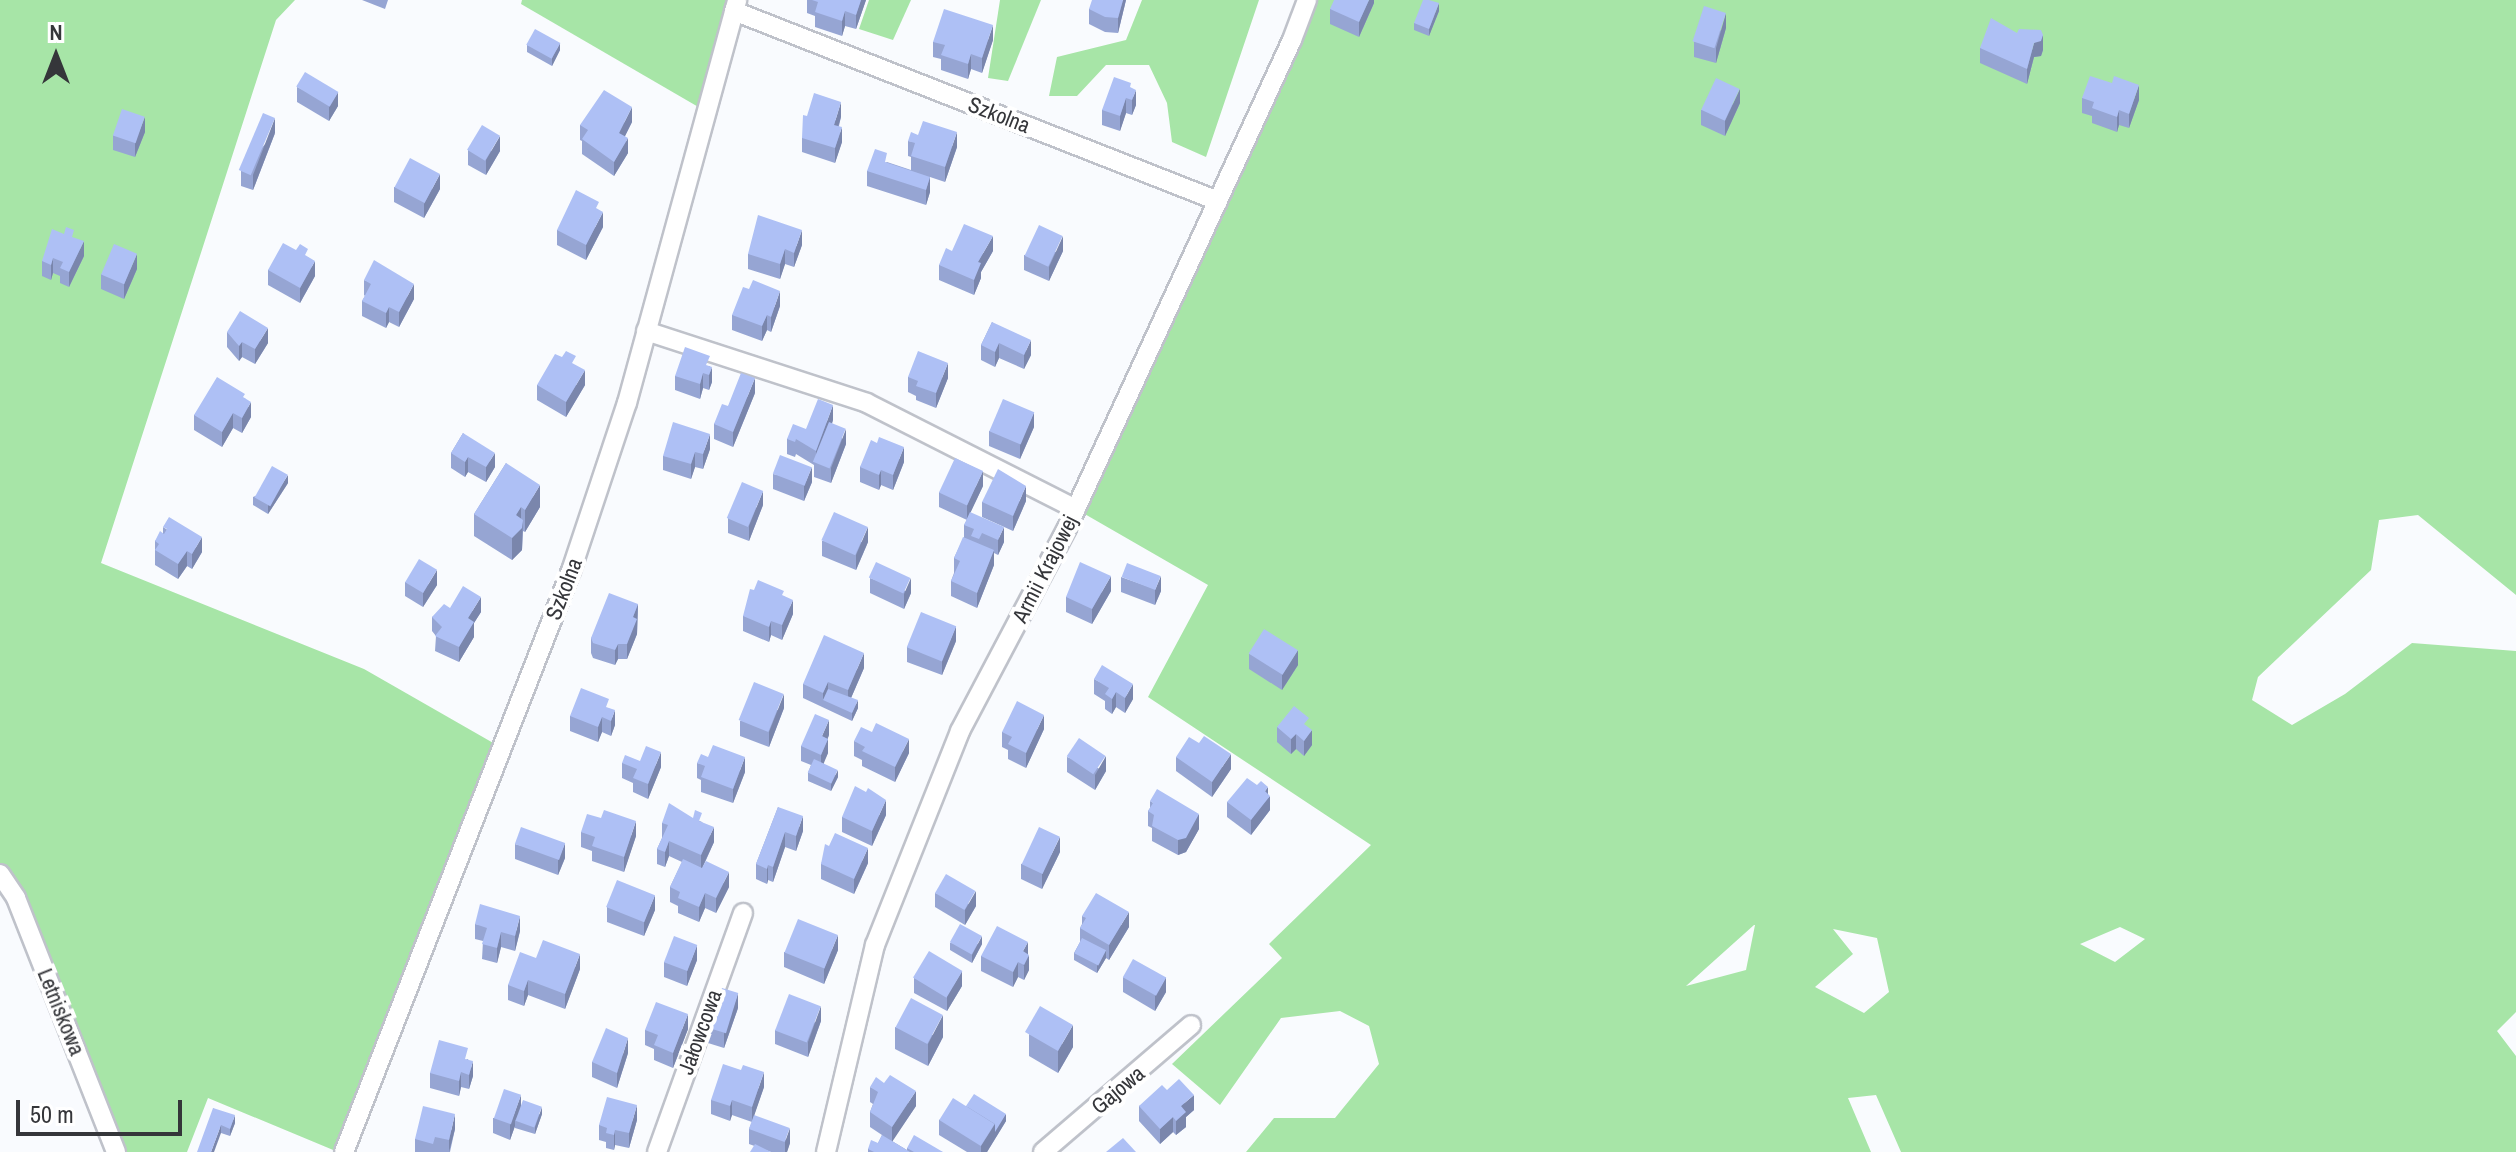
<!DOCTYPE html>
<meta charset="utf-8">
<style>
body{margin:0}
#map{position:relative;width:2516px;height:1152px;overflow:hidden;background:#f9fbfe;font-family:"Archivo Narrow",sans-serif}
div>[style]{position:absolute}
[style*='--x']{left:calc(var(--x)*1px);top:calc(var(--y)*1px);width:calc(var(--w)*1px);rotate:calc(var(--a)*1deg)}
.green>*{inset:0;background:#a7e5a7}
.roads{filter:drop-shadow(2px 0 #bfc2ca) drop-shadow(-2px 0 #bfc2ca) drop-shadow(0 2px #bfc2ca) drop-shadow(0 -2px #bfc2ca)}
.minor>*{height:18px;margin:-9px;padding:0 9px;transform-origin:9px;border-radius:9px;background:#fff}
.wall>*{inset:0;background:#96a5d3}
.shaded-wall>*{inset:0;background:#7a86ac}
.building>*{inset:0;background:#aec0f5;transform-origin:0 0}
span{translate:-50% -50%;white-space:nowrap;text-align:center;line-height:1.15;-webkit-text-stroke:8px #fff;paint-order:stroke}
.street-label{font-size:22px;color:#35363a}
.north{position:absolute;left:16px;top:16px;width:80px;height:80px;-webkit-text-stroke:6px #fff;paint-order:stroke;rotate:0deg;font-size:22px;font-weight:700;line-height:32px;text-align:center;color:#35363a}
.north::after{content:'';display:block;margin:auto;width:28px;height:36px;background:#35363a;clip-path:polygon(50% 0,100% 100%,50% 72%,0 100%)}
.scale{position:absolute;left:16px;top:1100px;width:166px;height:36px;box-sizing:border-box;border:4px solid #35363a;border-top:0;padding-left:10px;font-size:24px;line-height:28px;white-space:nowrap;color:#35363a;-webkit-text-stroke:6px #fff;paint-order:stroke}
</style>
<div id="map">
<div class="green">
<i style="clip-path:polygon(0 0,295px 0,276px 20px,101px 563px,364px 669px,502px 748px,338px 1152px,208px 1098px,187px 1152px,116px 1152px,0 874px)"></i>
<i style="clip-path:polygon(522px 0,737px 0,707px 112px,521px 4px)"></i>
<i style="clip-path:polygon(869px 0,911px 0,893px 40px,859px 29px)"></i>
<i style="clip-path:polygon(1000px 0,1041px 0,1008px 81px,988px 78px)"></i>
<i style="clip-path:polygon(1142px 0,1259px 0,1206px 157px,1172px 142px,1167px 103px,1149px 65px,1106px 65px,1077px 96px,1049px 96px,1057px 57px,1126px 40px)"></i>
<i style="clip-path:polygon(evenodd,1307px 0,2516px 0,2516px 595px,2418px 515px,2379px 520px,2371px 570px,2258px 677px,2252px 700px,2292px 725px,2345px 694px,2412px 643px,2516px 651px,2516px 1012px,2497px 1031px,2516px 1056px,2516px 1152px,1901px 1152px,1876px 1095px,1848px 1098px,1871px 1152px,1246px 1152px,1274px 1118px,1335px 1118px,1379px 1064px,1369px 1026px,1340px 1011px,1281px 1018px,1220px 1105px,1172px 1064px,1282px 958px,1269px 944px,1371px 845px,1148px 697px,1208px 585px,1076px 509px,1307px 0,1755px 925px,1746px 970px,1686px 986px,1754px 925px,1755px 925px,1307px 0,2120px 927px,2145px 939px,2115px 962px,2080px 944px,2120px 927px,1307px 0,1833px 929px,1877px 938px,1889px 992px,1864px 1013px,1815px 987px,1853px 954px,1833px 929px)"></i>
</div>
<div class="roads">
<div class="minor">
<i style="--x:734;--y:11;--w:520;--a:21.43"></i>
<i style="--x:646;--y:331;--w:232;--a:18"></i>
<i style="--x:867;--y:403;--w:234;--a:26.9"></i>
<i style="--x:0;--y:874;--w:29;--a:56"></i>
<i style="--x:16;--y:898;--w:273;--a:68.5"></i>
<i style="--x:344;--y:1152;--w:624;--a:-68.66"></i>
<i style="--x:571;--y:571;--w:177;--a:-71.6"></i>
<i style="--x:627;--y:403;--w:418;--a:-74.7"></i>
<i style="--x:657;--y:1152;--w:254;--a:-70.2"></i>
<i style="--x:826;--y:1152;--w:213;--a:-76.7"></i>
<i style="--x:875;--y:945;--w:230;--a:-68.3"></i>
<i style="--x:960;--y:731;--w:229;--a:-62.2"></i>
<i style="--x:1067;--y:528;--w:537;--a:-65.25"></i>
<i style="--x:1292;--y:40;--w:43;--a:-69.4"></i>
<i style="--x:1043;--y:1152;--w:195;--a:-40.6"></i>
</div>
</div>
<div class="wall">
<i style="clip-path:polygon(362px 0,388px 0,385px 9px)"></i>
<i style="clip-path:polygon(807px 0,866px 0,856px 29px,845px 26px,842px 36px,815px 27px,815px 16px,807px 13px)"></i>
<i style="clip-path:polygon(1126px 0,1118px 33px,1105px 32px,1089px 24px,1089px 9px)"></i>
<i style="clip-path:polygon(1374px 0,1374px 3px,1359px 37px,1330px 24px,1330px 9px)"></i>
<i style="clip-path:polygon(1439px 11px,1429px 36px,1414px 30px,1414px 23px)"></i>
<i style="clip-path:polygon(1726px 28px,1716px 63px,1694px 57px,1694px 42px)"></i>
<i style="clip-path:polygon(993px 40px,982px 73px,971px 69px,968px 79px,941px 70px,941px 59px,933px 57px,933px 42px)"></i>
<i style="clip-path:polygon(527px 45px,560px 50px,552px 66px,527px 52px)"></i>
<i style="clip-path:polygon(1980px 48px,2043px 50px,2041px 56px,2034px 57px,2027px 84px,1980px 63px)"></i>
<i style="clip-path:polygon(297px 87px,338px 106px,329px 121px,297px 102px)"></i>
<i style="clip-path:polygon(1131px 88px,1136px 105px,1132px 115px,1126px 113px,1120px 131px,1102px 125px,1102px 110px)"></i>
<i style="clip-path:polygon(2082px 98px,2139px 100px,2129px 128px,2119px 125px,2117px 132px,2092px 123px,2092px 116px,2082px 113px)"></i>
<i style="clip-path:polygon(1740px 103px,1725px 136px,1701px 125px,1701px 110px)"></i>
<i style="clip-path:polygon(841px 117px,839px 126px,842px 142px,835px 163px,802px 152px,802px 138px)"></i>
<i style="clip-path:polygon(632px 122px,625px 136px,628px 153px,614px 176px,582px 154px,582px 141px,580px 140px,580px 125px)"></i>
<i style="clip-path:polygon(145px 132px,135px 157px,113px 150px,113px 135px)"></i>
<i style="clip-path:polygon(275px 133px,253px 190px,241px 186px,241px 171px)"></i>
<i style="clip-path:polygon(908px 141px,957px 147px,945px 182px,930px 177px,930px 192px,926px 205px,867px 186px,867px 171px,887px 162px,911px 170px,911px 157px,908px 156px)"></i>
<i style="clip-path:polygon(468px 150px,500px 151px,486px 175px,468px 165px)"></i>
<i style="clip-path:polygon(394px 187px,440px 189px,424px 218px,394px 202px)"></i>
<i style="clip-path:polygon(603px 227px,586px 260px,557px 245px,557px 230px)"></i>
<i style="clip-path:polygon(74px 238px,84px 256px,69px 287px,60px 283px,60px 276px,53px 273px,51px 280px,42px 276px,42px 261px)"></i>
<i style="clip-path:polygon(802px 245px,794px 267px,785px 264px,780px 279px,748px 269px,748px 254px)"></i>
<i style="clip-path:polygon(993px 251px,981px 272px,981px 278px,974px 295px,939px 280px,939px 265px)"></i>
<i style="clip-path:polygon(1063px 251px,1049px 281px,1024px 270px,1024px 255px)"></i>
<i style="clip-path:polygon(308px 257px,315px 276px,300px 303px,268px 285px,268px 270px)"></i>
<i style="clip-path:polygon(137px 269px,124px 299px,101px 289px,101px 274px)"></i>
<i style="clip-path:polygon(364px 280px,414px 299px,399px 327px,389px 322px,386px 328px,362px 316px,362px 301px,365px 296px,364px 295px)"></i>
<i style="clip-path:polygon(780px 306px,771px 332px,767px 330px,762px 341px,732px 330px,732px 315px)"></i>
<i style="clip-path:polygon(992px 322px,1031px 355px,1024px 369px,999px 358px,995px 367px,981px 360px,981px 345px)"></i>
<i style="clip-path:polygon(227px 332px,268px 343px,255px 364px,242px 357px,239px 361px,227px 347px)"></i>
<i style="clip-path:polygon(710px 366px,712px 382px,709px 390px,703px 388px,700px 399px,675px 390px,675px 376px)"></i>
<i style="clip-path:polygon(908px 377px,948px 378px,936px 408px,916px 400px,916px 396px,908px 392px)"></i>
<i style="clip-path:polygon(537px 385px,585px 385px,566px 417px,537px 400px)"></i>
<i style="clip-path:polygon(755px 393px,733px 447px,714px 439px,714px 424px,728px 406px)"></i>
<i style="clip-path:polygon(245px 398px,251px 417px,242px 433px,233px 428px,222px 447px,194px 430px,194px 415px)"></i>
<i style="clip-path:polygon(833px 420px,832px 424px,846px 444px,831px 483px,814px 477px,814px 465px,796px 454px,795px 457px,787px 454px,787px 439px,806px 429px)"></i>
<i style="clip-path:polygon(1034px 427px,1020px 459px,989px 446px,989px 431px)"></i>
<i style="clip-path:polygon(463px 433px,495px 467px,486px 482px,468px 472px,465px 477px,451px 468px,451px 453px)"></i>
<i style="clip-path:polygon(877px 443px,904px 462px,893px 490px,881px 485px,879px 490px,860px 482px,860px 467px)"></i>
<i style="clip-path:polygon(710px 449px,703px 469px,695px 467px,691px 479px,663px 470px,663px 456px)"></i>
<i style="clip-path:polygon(506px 463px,540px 507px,525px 532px,523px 531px,522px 550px,512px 560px,474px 536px,474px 514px)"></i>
<i style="clip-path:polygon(773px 474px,812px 482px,804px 501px,773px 489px)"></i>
<i style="clip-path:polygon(288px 483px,268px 514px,253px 505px,253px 497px)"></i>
<i style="clip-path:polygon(983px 486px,970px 513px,1004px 542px,998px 555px,994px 553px,994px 565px,977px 608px,951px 596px,951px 581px,954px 573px,954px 558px,964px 537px,964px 525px,967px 520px,939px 507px,939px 492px)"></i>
<i style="clip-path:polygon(1026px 501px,1013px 531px,982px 517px,982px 502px)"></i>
<i style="clip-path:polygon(763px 505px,749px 541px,728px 533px,728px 518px)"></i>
<i style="clip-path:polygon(163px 527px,202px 552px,192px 569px,187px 566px,178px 579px,155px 565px,155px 541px,163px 533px)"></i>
<i style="clip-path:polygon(822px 541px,868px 542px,856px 570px,822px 556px)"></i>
<i style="clip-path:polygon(1121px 577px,1161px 591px,1155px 605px,1121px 592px)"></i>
<i style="clip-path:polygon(870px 578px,911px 593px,904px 609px,870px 593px)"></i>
<i style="clip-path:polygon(405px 582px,437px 585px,423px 607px,405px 596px)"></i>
<i style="clip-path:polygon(1111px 591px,1092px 624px,1066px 612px,1066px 597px)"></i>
<i style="clip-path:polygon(784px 596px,793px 614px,782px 640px,771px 635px,769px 642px,743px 631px,743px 616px)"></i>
<i style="clip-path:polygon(638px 604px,637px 634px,627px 659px,618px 659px,615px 665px,593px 658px,591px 653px,591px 638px)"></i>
<i style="clip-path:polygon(450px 608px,481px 612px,474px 623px,474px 637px,459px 662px,435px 651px,436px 636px,432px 631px,432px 617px)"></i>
<i style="clip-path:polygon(956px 641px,942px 675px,907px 662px,907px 647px)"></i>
<i style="clip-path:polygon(1249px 654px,1298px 665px,1282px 690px,1249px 669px)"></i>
<i style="clip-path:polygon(864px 668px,851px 698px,858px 708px,852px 721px,803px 698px,803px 684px)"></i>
<i style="clip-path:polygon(1094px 679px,1133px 699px,1125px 713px,1116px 707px,1112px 714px,1105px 709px,1105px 701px,1094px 694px)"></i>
<i style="clip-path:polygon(609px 708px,615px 725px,611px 736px,602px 732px,598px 742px,570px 731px,570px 716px)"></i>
<i style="clip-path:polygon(784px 708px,769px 747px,740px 736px,740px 721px)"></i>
<i style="clip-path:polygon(1277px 727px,1309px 728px,1312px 745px,1304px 756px,1296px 749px,1291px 754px,1277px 742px)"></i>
<i style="clip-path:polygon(1044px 729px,1026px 768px,1008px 759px,1008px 750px,1002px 747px,1002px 732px)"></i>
<i style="clip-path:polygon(829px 735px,828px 738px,828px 753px,823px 763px,838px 777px,831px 791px,808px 781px,808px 773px,811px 765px,801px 761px,801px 746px)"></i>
<i style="clip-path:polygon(854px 741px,909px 753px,895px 782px,862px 766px,862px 760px,854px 756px)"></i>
<i style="clip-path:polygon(1067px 757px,1106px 771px,1095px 790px,1067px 772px)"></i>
<i style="clip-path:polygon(1176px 757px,1231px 769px,1212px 797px,1176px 771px)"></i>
<i style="clip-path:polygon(640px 761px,661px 767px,648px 799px,633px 792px,633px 783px,622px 778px,622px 763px)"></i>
<i style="clip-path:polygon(697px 763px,745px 772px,733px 803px,701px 792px,701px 780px,697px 778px)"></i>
<i style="clip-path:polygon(1268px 794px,1270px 810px,1251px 835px,1227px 817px,1227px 802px)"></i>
<i style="clip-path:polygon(1150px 801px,1199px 829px,1186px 852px,1178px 855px,1152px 841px,1152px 828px,1148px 826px,1148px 811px,1150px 808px)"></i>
<i style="clip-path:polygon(778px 807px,803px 831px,796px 851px,785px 847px,773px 882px,768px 880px,767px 884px,756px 879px,756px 864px)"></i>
<i style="clip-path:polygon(886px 815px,872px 846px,842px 832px,842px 817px)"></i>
<i style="clip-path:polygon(693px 818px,702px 822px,714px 842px,703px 867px,729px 887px,716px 913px,705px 908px,699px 922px,678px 913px,678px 906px,670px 902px,670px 887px,682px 862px,669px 856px,665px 867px,657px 864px,657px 849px,662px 838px,662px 823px)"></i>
<i style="clip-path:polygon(581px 832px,636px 836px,624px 872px,592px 861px,592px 851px,581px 847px)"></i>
<i style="clip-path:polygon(515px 844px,565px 858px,558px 875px,515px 859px)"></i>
<i style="clip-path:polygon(829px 846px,868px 863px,854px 894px,821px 879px,821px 864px)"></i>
<i style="clip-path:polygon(1060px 852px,1042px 889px,1021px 879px,1021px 864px)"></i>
<i style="clip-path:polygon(935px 893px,976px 906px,965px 925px,935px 907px)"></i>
<i style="clip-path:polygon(607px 907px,655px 910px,644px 936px,607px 922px)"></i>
<i style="clip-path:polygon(1082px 916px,1129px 927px,1109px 960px,1106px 958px,1097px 973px,1074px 960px,1074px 953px,1080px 942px,1080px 928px,1082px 924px)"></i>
<i style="clip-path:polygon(475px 924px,520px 931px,515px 951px,501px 947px,497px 963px,482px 959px,483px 941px,475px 939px)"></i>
<i style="clip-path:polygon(950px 943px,982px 944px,972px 963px,950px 950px)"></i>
<i style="clip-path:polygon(838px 950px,824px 984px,784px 967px,784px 952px)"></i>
<i style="clip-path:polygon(1028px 954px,1029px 970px,1024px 980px,1018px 977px,1013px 987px,981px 971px,981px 956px)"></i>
<i style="clip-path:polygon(536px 958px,580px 969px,565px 1009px,528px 995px,524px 1006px,508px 1000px,508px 985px)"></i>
<i style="clip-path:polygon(697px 960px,687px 986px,664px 977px,664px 962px)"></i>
<i style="clip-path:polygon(1123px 977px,1166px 992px,1155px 1011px,1123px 992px)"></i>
<i style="clip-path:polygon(914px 978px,962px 986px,947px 1011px,914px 993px)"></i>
<i style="clip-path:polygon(738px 1008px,724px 1048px,708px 1043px,708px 1028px)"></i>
<i style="clip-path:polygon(821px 1021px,808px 1057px,775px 1044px,775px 1030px)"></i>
<i style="clip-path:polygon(895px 1027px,943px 1037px,928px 1066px,895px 1049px)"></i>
<i style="clip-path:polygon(688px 1029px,673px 1068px,654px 1060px,654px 1049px,645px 1045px,645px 1030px)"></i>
<i style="clip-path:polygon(1029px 1034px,1073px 1047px,1058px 1073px,1029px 1056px)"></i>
<i style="clip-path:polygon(628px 1053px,617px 1088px,592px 1077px,592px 1062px)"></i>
<i style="clip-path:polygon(468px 1059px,473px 1076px,469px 1089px,461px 1087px,459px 1096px,430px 1088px,430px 1073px)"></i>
<i style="clip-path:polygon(764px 1087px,754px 1115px,790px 1143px,787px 1152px,771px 1152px,749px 1144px,749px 1129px,752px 1122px,732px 1115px,730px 1121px,711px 1114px,711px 1100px)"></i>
<i style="clip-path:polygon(870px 1087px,916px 1106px,892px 1141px,907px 1150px,907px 1148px,943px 1152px,868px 1152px,868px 1149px,878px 1143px,882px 1135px,870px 1127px,870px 1112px,873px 1104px,870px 1102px)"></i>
<i style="clip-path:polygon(1167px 1090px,1194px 1110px,1186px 1117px,1186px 1127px,1176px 1135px,1173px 1132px,1160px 1144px,1139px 1121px,1139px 1106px)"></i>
<i style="clip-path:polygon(966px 1106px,1006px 1121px,987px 1152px,967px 1152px,939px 1135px,939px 1120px)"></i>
<i style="clip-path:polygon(213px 1108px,235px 1123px,230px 1136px,221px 1133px)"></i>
<i style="clip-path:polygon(542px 1114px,535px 1134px,515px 1128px,515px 1126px,510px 1140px,493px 1133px,493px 1118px)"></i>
<i style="clip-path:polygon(637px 1120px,629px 1148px,615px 1145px,614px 1150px,606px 1148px,606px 1142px,599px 1140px,599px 1125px)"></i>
<i style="clip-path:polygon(455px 1129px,450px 1152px,415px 1152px,415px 1139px)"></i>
</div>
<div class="shaded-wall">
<i style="clip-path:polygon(861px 0,866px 0,856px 29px,856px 15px)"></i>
<i style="clip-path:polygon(1123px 0,1126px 0,1118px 33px,1118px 18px)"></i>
<i style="clip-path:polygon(1369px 0,1374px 0,1374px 3px,1359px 37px,1359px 22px)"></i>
<i style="clip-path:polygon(1439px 3px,1439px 11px,1429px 36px,1429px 29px)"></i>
<i style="clip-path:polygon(845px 11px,845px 26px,842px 36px,842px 21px)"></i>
<i style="clip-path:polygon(1726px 13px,1726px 28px,1716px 63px,1716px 48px)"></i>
<i style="clip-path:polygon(993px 25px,993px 40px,982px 73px,982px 58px)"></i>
<i style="clip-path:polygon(2043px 35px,2043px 50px,2041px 56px,2034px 57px,2027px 84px,2027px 69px,2034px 43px)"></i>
<i style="clip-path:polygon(560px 43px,560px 50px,552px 66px,552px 58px)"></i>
<i style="clip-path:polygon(971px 54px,971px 69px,968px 79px,968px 64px)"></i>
<i style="clip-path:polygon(2139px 85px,2139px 100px,2129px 128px,2129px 114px)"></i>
<i style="clip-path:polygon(1740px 89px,1740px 103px,1725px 136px,1725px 121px)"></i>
<i style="clip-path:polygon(1136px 90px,1136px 105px,1132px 115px,1132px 100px)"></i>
<i style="clip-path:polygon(338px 92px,338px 106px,329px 121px,329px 106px)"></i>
<i style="clip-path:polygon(1126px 98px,1126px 113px,1120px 131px,1120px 116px)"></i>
<i style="clip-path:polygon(841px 102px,841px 117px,834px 140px,834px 125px)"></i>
<i style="clip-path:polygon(632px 107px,632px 122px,619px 148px,619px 133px)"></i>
<i style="clip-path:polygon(2119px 110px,2119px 125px,2117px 132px,2117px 117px)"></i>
<i style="clip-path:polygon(145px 117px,145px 132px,135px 157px,135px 142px)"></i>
<i style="clip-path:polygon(275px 118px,275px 133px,253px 190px,253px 175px)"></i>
<i style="clip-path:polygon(842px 127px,842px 142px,835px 163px,835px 148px)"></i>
<i style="clip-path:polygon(957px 132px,957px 147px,945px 182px,945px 167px)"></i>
<i style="clip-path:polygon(500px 136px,500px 151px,486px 175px,486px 160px)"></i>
<i style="clip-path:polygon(628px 138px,628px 153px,614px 176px,614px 162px)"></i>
<i style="clip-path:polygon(440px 174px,440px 189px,424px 218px,424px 204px)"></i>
<i style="clip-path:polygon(930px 177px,930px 192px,926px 205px,926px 190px)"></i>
<i style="clip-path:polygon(603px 212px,603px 227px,586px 260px,586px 245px)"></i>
<i style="clip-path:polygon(802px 230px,802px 245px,794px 267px,794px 253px)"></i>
<i style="clip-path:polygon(993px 236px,993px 251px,981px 272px,981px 278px,974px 295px,974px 280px,978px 262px)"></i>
<i style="clip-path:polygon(1063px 236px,1063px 251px,1049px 281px,1049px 267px)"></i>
<i style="clip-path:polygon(84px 241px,84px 256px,69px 287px,69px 272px)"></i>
<i style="clip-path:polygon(785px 249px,785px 264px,780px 279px,780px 264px)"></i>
<i style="clip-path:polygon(137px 254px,137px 269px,124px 299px,124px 284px)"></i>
<i style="clip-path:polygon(53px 258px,53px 273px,51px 280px,51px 265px)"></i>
<i style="clip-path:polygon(315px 261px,315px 276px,300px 303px,300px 288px)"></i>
<i style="clip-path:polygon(414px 284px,414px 299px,399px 327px,399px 312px)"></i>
<i style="clip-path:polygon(780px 291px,780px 306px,771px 332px,771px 317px)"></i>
<i style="clip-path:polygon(389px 307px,389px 322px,386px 328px,386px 313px)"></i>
<i style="clip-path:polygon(767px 315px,767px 330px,762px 341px,762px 326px)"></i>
<i style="clip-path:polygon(268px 328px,268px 343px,255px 364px,255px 349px)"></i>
<i style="clip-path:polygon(1031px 340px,1031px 355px,1024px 369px,1024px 355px)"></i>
<i style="clip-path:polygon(242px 342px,242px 357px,239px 361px,239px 346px)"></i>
<i style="clip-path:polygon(999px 343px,999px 358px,995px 367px,995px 352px)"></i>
<i style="clip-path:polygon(948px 363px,948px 378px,936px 408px,936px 393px)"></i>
<i style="clip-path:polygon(712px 367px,712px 382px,709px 390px,709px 375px)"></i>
<i style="clip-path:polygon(585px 370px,585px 385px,566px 417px,566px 402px)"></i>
<i style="clip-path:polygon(703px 373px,703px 388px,700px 399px,700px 384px)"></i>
<i style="clip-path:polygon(755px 378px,755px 393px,733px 447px,733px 432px)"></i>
<i style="clip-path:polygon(251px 402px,251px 417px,242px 433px,242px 418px)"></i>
<i style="clip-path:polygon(833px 405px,833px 420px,817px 463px,816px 462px,816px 451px)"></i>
<i style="clip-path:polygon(1034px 412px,1034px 427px,1020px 459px,1020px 444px)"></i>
<i style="clip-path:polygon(233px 413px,233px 428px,222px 447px,222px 432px)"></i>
<i style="clip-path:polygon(846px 429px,846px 444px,831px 483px,831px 468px)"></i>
<i style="clip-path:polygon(710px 434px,710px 449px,703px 469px,703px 454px)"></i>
<i style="clip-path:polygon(904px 447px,904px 462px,893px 490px,893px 475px)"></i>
<i style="clip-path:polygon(695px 452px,695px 467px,691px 479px,691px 464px)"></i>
<i style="clip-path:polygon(495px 453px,495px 467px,486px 482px,486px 467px)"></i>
<i style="clip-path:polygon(468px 457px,468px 472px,465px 477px,465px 462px)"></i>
<i style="clip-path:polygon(812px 467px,812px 482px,804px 501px,804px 486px)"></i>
<i style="clip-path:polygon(881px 470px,881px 485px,879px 490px,879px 475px)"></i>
<i style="clip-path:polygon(983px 471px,983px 486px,967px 520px,967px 505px)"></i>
<i style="clip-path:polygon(288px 475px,288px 483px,268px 514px,268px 506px)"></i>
<i style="clip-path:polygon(540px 485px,540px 507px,525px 532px,525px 510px)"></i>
<i style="clip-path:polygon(1026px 486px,1026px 501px,1013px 531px,1013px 516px)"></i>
<i style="clip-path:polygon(763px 491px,763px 505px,749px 541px,749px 526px)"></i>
<i style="clip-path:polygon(521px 507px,521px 529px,523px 520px,522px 550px,512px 560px,512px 538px,516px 515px)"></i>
<i style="clip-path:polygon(868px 527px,868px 542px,856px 570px,856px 555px)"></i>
<i style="clip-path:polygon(1004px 527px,1004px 542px,998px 555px,998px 540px)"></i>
<i style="clip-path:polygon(202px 537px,202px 552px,192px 569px,192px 554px)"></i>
<i style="clip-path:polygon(994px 550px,994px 565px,977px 608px,977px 593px)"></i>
<i style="clip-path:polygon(187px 551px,187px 566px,178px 579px,178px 564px)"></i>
<i style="clip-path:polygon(437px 570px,437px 585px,423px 607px,423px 593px)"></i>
<i style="clip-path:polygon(1111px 576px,1111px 591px,1092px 624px,1092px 609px)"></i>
<i style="clip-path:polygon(1161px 576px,1161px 591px,1155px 605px,1155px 590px)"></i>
<i style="clip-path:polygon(911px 578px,911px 593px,904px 609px,904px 594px)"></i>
<i style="clip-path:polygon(481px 597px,481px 612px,474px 623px,474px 637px,459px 662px,459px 647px,468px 618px)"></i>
<i style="clip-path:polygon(793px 600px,793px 614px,782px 640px,782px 625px)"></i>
<i style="clip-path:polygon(638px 604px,637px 634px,627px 659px,627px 644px,633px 617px)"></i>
<i style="clip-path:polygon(771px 621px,771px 635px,769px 642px,769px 627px)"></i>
<i style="clip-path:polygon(956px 626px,956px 641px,942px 675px,942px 660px)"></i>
<i style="clip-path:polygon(618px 644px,618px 659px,615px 665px,615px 650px)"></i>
<i style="clip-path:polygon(1298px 650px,1298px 665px,1282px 690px,1282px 675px)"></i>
<i style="clip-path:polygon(864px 653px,864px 668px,848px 705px,848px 690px)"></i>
<i style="clip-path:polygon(828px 682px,828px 697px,823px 700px,823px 693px)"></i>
<i style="clip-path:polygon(1133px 684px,1133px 699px,1125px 713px,1125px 698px)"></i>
<i style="clip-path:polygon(1116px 692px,1116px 707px,1112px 714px,1112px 699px)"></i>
<i style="clip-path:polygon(784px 694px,784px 708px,769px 747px,769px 732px)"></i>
<i style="clip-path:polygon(858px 700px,858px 708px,852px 721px,852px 713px)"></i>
<i style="clip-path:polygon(615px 710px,615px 725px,611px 736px,611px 721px)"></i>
<i style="clip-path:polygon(1044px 715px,1044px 729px,1026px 768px,1026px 753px)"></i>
<i style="clip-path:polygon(602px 717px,602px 732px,598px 742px,598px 727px)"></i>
<i style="clip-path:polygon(829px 720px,829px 735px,822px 751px,822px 736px)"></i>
<i style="clip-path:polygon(1312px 730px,1312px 745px,1304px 756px,1304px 741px)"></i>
<i style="clip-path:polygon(1296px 734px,1296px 749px,1291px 754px,1291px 739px)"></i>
<i style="clip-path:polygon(828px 739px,828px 753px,821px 770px,821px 755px)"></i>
<i style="clip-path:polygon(909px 739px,909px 753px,895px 782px,895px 767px)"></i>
<i style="clip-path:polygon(661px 752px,661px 767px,648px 799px,648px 784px)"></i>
<i style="clip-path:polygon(1231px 754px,1231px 769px,1212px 797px,1212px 782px)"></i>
<i style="clip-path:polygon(1106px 756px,1106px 771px,1095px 790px,1095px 775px)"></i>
<i style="clip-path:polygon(745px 757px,745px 772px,733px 803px,733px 789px)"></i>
<i style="clip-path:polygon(838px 770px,838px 777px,831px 791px,831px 784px)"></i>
<i style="clip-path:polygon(1268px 787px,1268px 798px,1270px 796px,1270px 810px,1251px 835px,1251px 820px,1265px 791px)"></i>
<i style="clip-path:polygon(886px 800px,886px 815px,872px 846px,872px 831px)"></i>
<i style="clip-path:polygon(1199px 814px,1199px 829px,1186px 852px,1178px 855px,1178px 840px)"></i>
<i style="clip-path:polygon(803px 816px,803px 831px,796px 851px,796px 836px)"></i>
<i style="clip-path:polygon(636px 821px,636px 836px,624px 872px,624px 857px)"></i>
<i style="clip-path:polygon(714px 827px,714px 842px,701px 870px,701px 855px)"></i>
<i style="clip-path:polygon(785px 832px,785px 847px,773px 882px,773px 867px)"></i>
<i style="clip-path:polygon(1060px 837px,1060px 852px,1042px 889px,1042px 874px)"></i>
<i style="clip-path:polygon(669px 841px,669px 856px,665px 867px,665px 852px)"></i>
<i style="clip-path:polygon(565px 843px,565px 858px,558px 875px,558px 860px)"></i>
<i style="clip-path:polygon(868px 848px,868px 863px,854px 894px,854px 879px)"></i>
<i style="clip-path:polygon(768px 865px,768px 880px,767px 884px,767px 869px)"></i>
<i style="clip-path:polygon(729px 872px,729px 887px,716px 913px,716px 898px)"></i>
<i style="clip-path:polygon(976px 891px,976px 906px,965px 925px,965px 910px)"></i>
<i style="clip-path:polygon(705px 893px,705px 908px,699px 922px,699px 907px)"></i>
<i style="clip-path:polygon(655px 895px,655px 910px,644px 936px,644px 922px)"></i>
<i style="clip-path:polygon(1129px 912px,1129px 927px,1109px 960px,1109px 945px)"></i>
<i style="clip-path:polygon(520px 916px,520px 931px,515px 951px,515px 936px)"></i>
<i style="clip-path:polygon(501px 932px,501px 947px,497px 963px,497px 948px)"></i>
<i style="clip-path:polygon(838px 935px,838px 950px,824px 984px,824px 969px)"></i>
<i style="clip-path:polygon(982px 936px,982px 944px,972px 963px,972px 955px)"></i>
<i style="clip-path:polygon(1028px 942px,1028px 957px,1023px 966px,1023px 951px)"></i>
<i style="clip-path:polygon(697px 945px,697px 960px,687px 986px,687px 971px)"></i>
<i style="clip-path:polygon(1106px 950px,1106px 958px,1097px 973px,1097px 966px)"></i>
<i style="clip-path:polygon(580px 954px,580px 969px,565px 1009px,565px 994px)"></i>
<i style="clip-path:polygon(1029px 955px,1029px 970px,1024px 980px,1024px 965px)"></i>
<i style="clip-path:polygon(1018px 962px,1018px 977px,1013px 987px,1013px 972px)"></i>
<i style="clip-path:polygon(962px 971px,962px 986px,947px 1011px,947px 996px)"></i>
<i style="clip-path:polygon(1166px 977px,1166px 992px,1155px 1011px,1155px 996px)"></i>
<i style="clip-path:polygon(528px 980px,528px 995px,524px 1006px,524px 991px)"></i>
<i style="clip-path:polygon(738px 993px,738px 1008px,724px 1048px,724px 1034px)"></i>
<i style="clip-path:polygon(821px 1006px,821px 1021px,808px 1057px,808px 1042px)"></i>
<i style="clip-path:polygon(688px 1014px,688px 1029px,673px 1068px,673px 1053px)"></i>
<i style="clip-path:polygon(943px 1015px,943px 1037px,928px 1066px,928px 1044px)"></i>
<i style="clip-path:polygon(1073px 1025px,1073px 1047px,1058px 1073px,1058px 1051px)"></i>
<i style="clip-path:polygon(628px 1038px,628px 1053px,617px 1088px,617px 1073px)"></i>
<i style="clip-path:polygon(473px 1061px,473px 1076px,469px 1089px,469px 1075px)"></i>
<i style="clip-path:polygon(461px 1072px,461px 1087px,459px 1096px,459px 1081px)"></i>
<i style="clip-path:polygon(764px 1072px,764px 1087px,752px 1122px,752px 1107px)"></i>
<i style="clip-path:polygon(916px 1091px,916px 1106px,892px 1142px,892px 1127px)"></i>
<i style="clip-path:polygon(521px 1095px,521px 1110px,515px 1121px,515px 1126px,510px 1140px,510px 1125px)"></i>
<i style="clip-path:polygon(1194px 1095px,1194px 1110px,1186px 1117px,1186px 1127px,1176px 1135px,1176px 1121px,1181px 1106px)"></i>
<i style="clip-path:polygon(732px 1100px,732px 1115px,730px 1121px,730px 1106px)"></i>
<i style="clip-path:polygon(637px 1105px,637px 1120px,629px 1148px,629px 1133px)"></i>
<i style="clip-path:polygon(542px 1107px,542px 1114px,535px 1134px,535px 1127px)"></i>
<i style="clip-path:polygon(455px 1114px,455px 1129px,449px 1152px,449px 1140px)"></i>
<i style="clip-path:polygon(1006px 1114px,1006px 1121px,987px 1152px,981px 1152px,981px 1146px,995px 1124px)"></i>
<i style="clip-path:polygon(235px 1115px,235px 1123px,230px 1136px,230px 1129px)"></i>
<i style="clip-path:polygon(1173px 1117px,1173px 1132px,1160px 1144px,1160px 1129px)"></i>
<i style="clip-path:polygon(221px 1125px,221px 1133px,214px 1152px,211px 1152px)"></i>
<i style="clip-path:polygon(790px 1128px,790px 1143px,787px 1152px,785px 1152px,785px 1142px)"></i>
<i style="clip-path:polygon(615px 1130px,615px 1145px,614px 1150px,614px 1135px)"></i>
</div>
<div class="building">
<i style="clip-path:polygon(812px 0,861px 0,856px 15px,845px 11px,842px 21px,815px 12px,818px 2px)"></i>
<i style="clip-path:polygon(1092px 0,1123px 0,1118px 18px,1105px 17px,1089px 9px)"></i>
<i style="clip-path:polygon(1334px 0,1369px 0,1359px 22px,1330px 9px)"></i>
<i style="clip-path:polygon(1423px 0,1429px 0,1439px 3px,1429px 29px,1414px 23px)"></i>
<i style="left:1704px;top:6px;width:23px;height:37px;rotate:18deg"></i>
<i style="clip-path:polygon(944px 9px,993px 25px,982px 58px,971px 54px,968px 64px,941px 55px,945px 45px,933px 42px)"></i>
<i style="clip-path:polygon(1991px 18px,2017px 33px,2019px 29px,2041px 30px,2043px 35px,2041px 41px,2034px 43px,2027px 69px,1980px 48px)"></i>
<i style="left:535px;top:29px;width:29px;height:18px;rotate:29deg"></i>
<i style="left:305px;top:72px;width:39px;height:17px;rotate:31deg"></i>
<i style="clip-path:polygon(2090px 76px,2112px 83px,2114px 76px,2139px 85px,2129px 114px,2119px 110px,2117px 117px,2092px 108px,2094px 102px,2082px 98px)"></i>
<i style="clip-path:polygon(1114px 77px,1131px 83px,1130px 87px,1136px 90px,1132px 100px,1126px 98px,1120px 116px,1102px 110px)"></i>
<i style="left:1716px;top:78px;width:26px;height:35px;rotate:25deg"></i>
<i style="clip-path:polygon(604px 90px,632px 107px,619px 133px,628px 138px,614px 162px,582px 139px,588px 130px,580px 125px)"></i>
<i style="clip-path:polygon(814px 93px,841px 102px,834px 125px,842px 127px,835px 148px,802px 138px,803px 115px,807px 116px)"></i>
<i style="left:122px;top:109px;width:24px;height:28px;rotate:19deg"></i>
<i style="left:263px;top:113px;width:13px;height:62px;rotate:23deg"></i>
<i style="clip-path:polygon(923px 121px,957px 132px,945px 167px,911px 156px,915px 143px,908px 141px,911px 132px,918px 135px)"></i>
<i style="left:482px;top:125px;width:21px;height:29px;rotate:31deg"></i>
<i style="clip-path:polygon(875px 149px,887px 153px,885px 162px,930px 177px,926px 190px,867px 171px)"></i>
<i style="left:410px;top:158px;width:34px;height:33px;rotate:28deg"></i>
<i style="clip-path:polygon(576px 190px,599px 202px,596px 208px,603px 212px,586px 245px,557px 230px)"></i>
<i style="clip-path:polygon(758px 215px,802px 230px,794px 253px,785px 249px,780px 264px,748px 254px)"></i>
<i style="clip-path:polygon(964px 224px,993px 236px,978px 262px,981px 263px,974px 280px,939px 265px,946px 248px,952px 251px)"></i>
<i style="left:1039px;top:225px;width:26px;height:34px;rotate:25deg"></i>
<i style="clip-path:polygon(66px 227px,74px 230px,72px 237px,84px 241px,69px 272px,60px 268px,63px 262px,53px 258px,51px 265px,42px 261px,52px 229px,64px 234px)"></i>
<i style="clip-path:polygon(283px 243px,296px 250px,300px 244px,308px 249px,305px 255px,315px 261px,300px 288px,268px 270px)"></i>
<i style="left:114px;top:244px;width:25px;height:33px;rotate:23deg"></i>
<i style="clip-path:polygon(374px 260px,414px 284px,399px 312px,389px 307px,386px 313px,362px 301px,371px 284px,364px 280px)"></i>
<i style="clip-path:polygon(753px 280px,780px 291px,771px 317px,767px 315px,762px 326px,732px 315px,743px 287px,749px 289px)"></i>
<i style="clip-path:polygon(240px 311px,268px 328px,255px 349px,242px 342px,239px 346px,227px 332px)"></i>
<i style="clip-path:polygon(992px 322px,1031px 340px,1024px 355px,999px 343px,995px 352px,981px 345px)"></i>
<i style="clip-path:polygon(685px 347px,710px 356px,706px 365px,712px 367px,709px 375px,703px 373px,700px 384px,675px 376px)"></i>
<i style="clip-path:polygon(566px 351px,576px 356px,572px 363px,585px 370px,566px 402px,537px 385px,555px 354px,562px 357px)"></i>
<i style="clip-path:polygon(918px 351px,948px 363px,936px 393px,916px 386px,918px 381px,908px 377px)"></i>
<i style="clip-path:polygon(741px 373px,755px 378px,733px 432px,714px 424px,722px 404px,728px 406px)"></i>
<i style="clip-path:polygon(217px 377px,245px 394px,243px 397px,251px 402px,242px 418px,233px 413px,222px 432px,194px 415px)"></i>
<i style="clip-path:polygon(818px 399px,833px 405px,816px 451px,796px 439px,795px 442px,787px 439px,793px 424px,806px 429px)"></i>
<i style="left:1003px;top:399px;width:34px;height:35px;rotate:23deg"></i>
<i style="clip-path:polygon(673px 422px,710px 434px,703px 454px,695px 452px,691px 464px,663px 456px)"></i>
<i style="left:829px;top:422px;width:18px;height:43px;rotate:22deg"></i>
<i style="clip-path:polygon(463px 433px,495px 453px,486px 467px,468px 457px,465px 462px,451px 453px)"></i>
<i style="clip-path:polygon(879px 437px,904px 447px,893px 475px,881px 470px,879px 475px,860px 467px,871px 440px,877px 443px)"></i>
<i style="left:780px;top:455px;width:34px;height:20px;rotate:21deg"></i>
<i style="left:955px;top:458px;width:31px;height:38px;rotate:25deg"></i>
<i style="clip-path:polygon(506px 463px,540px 485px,525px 510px,521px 507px,516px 515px,523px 520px,522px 528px,512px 538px,474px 514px)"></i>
<i style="left:272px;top:466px;width:18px;height:36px;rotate:29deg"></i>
<i style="clip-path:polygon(998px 469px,1026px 486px,1013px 516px,982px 502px)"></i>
<i style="left:742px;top:482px;width:23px;height:39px;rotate:23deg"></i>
<i style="left:834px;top:512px;width:37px;height:31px;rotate:24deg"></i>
<i style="clip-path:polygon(970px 512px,1004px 527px,998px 540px,982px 533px,979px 539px,971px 536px,974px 529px,964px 525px)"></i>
<i style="clip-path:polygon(169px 517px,202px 537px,192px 554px,187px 551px,178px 564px,155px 550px,159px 544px,155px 541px,160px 531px,164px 534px,167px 529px,163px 527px)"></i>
<i style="clip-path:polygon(963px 537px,994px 550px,977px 593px,951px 581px,960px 561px,954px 558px)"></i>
<i style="left:419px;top:559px;width:21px;height:27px;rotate:31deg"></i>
<i style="left:876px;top:562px;width:38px;height:17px;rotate:25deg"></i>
<i style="clip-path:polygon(1080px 562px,1111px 576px,1092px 609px,1066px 597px)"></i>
<i style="left:1127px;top:563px;width:36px;height:15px;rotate:21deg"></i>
<i style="clip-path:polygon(758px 580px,784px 591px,782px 595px,793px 600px,782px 625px,771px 621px,769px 627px,743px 616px,750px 589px,754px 590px)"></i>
<i style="clip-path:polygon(463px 586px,481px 597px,468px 618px,474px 622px,459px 647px,435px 636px,442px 627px,432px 617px,444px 604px,450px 608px)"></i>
<i style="clip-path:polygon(609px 593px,638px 604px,633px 617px,637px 619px,627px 644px,618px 644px,615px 650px,593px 643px,591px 638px)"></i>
<i style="left:921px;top:612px;width:38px;height:38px;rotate:22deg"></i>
<i style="left:1264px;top:629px;width:40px;height:29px;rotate:32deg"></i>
<i style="clip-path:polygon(824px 635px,864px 653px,848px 690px,828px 682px,823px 693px,803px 684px)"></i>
<i style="clip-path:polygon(1102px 665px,1133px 684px,1125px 698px,1116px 692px,1112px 699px,1105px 694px,1109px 688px,1094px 679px)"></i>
<i style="left:754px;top:682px;width:32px;height:41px;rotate:22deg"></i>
<i style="clip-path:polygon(581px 688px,609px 699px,606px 707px,615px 710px,611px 721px,602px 717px,598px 727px,570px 716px)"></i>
<i style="clip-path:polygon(828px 689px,858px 700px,852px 713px,823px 700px)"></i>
<i style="clip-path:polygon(1017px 701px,1044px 715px,1026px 753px,1008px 744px,1012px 737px,1002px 732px)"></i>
<i style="clip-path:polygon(1294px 706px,1309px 718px,1304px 724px,1312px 730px,1304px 741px,1296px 734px,1291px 739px,1277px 727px)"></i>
<i style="clip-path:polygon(815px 714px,829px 720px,822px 736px,828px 739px,821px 755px,801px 746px)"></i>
<i style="clip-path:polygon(876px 723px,909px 739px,895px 767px,862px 751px,865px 747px,854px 741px,861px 727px,872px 732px)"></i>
<i style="clip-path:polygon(1204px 736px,1231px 754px,1212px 782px,1176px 757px,1189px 737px,1199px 743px)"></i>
<i style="left:1079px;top:738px;width:32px;height:22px;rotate:34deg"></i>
<i style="clip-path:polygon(713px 745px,745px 757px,733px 789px,701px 777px,705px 766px,697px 763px,701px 754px,708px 757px)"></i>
<i style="clip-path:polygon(646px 746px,661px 752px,648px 784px,633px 778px,637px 769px,622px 763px,625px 755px,640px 761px)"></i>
<i style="left:814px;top:759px;width:26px;height:15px;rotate:25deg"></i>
<i style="clip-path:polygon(1247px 778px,1257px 785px,1261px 781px,1268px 787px,1265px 791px,1270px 796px,1251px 820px,1227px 802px)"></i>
<i style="clip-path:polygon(855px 786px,866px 792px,868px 788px,886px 800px,872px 831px,842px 817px)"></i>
<i style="clip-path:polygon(1157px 789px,1199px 814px,1186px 838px,1178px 840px,1152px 826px,1154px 815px,1148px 811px,1153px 803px,1150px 801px)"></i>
<i style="clip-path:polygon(669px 803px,693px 818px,695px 810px,702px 813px,699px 821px,714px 827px,701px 855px,669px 841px,665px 852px,657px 849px,668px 825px,662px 823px)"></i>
<i style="clip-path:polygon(778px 807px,803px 816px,796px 836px,785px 832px,773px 867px,768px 865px,767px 869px,756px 864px)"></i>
<i style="clip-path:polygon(604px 810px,636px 821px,624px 857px,592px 846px,595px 837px,581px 832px,587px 814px,601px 818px)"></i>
<i style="left:521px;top:827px;width:47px;height:18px;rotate:20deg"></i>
<i style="left:1039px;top:827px;width:23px;height:41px;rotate:25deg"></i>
<i style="clip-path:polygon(835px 833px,868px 848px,854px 879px,821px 864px,825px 844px,829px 846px)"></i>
<i style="clip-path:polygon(683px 859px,702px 868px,706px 861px,729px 872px,716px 898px,705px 893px,699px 907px,678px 898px,680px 892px,670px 887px)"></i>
<i style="left:946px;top:874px;width:34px;height:22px;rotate:30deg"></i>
<i style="left:617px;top:880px;width:41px;height:29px;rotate:22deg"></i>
<i style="clip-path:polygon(1096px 893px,1129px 912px,1109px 945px,1080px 928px,1086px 918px,1082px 916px)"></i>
<i style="clip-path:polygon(480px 904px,520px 916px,515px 936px,501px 932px,497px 948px,482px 944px,487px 928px,475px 924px)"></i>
<i style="left:798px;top:919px;width:43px;height:36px;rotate:22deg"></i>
<i style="left:960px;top:924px;width:25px;height:21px;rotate:29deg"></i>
<i style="clip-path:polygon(997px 926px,1028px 942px,1023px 951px,1029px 955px,1024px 965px,1018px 962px,1013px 972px,981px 956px)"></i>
<i style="left:674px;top:936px;width:25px;height:28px;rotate:21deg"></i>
<i style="left:1082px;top:938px;width:27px;height:17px;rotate:27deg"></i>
<i style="clip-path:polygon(543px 940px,580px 954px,565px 994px,528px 980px,524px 991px,508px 985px,520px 952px,536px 958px)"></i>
<i style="left:929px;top:951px;width:39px;height:31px;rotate:31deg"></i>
<i style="left:1133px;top:959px;width:38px;height:21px;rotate:29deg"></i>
<i style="left:722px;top:988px;width:17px;height:42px;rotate:17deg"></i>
<i style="left:789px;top:994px;width:34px;height:39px;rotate:21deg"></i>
<i style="left:911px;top:998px;width:36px;height:33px;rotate:28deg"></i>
<i style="clip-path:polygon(656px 1002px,688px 1014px,673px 1053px,654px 1045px,658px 1035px,645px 1030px)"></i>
<i style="left:1040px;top:1006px;width:38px;height:30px;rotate:30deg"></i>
<i style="clip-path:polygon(606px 1028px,628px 1038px,617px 1073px,592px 1062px)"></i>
<i style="clip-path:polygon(439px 1040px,468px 1048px,465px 1059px,473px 1061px,469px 1075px,461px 1072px,459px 1081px,430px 1073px)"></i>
<i style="clip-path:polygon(723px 1064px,741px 1070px,743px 1065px,764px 1072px,752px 1107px,732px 1100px,730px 1106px,711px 1100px)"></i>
<i style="clip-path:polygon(890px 1075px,916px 1091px,892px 1127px,870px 1112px,878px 1092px,870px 1087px,876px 1077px,884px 1083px)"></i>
<i style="clip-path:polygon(1179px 1079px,1194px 1095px,1181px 1106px,1186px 1112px,1176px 1121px,1173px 1117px,1160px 1129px,1139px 1106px,1162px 1085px,1167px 1090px)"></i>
<i style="left:504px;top:1089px;width:18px;height:31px;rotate:19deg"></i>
<i style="clip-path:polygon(974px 1094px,1006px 1114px,995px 1132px,995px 1124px,966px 1106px)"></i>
<i style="clip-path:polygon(607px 1097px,637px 1105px,629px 1133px,615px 1130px,614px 1135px,606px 1133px,607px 1128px,599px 1125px)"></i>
<i style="left:953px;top:1098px;width:49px;height:26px;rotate:32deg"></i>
<i style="left:523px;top:1100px;width:20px;height:22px;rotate:20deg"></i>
<i style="clip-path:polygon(423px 1106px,455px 1114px,449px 1140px,435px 1137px,433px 1144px,415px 1139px)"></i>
<i style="clip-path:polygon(213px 1108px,235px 1115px,230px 1129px,221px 1125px,211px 1152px,197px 1152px)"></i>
<i style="left:754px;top:1115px;width:38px;height:15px;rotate:20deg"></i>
<i style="clip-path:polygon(882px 1135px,910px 1152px,874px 1152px,868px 1149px,871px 1140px,878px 1143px)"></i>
<i style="clip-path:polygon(914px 1135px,943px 1152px,914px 1152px,907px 1148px)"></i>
<i style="clip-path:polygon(1123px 1138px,1136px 1152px,1106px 1152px)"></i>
<i style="clip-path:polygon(755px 1144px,771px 1152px,750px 1152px)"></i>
</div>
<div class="street-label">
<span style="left:999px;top:115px;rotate:21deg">Szkolna</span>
<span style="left:1045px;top:569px;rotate:-63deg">Armii Krajowej</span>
<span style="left:564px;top:589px;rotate:-69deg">Szkolna</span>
<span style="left:61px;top:1012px;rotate:68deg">Letniskowa</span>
<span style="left:700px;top:1032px;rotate:-70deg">Jałowcowa</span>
<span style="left:1118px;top:1090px;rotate:-40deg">Gajowa</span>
</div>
<div class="north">N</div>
<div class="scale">50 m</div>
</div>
